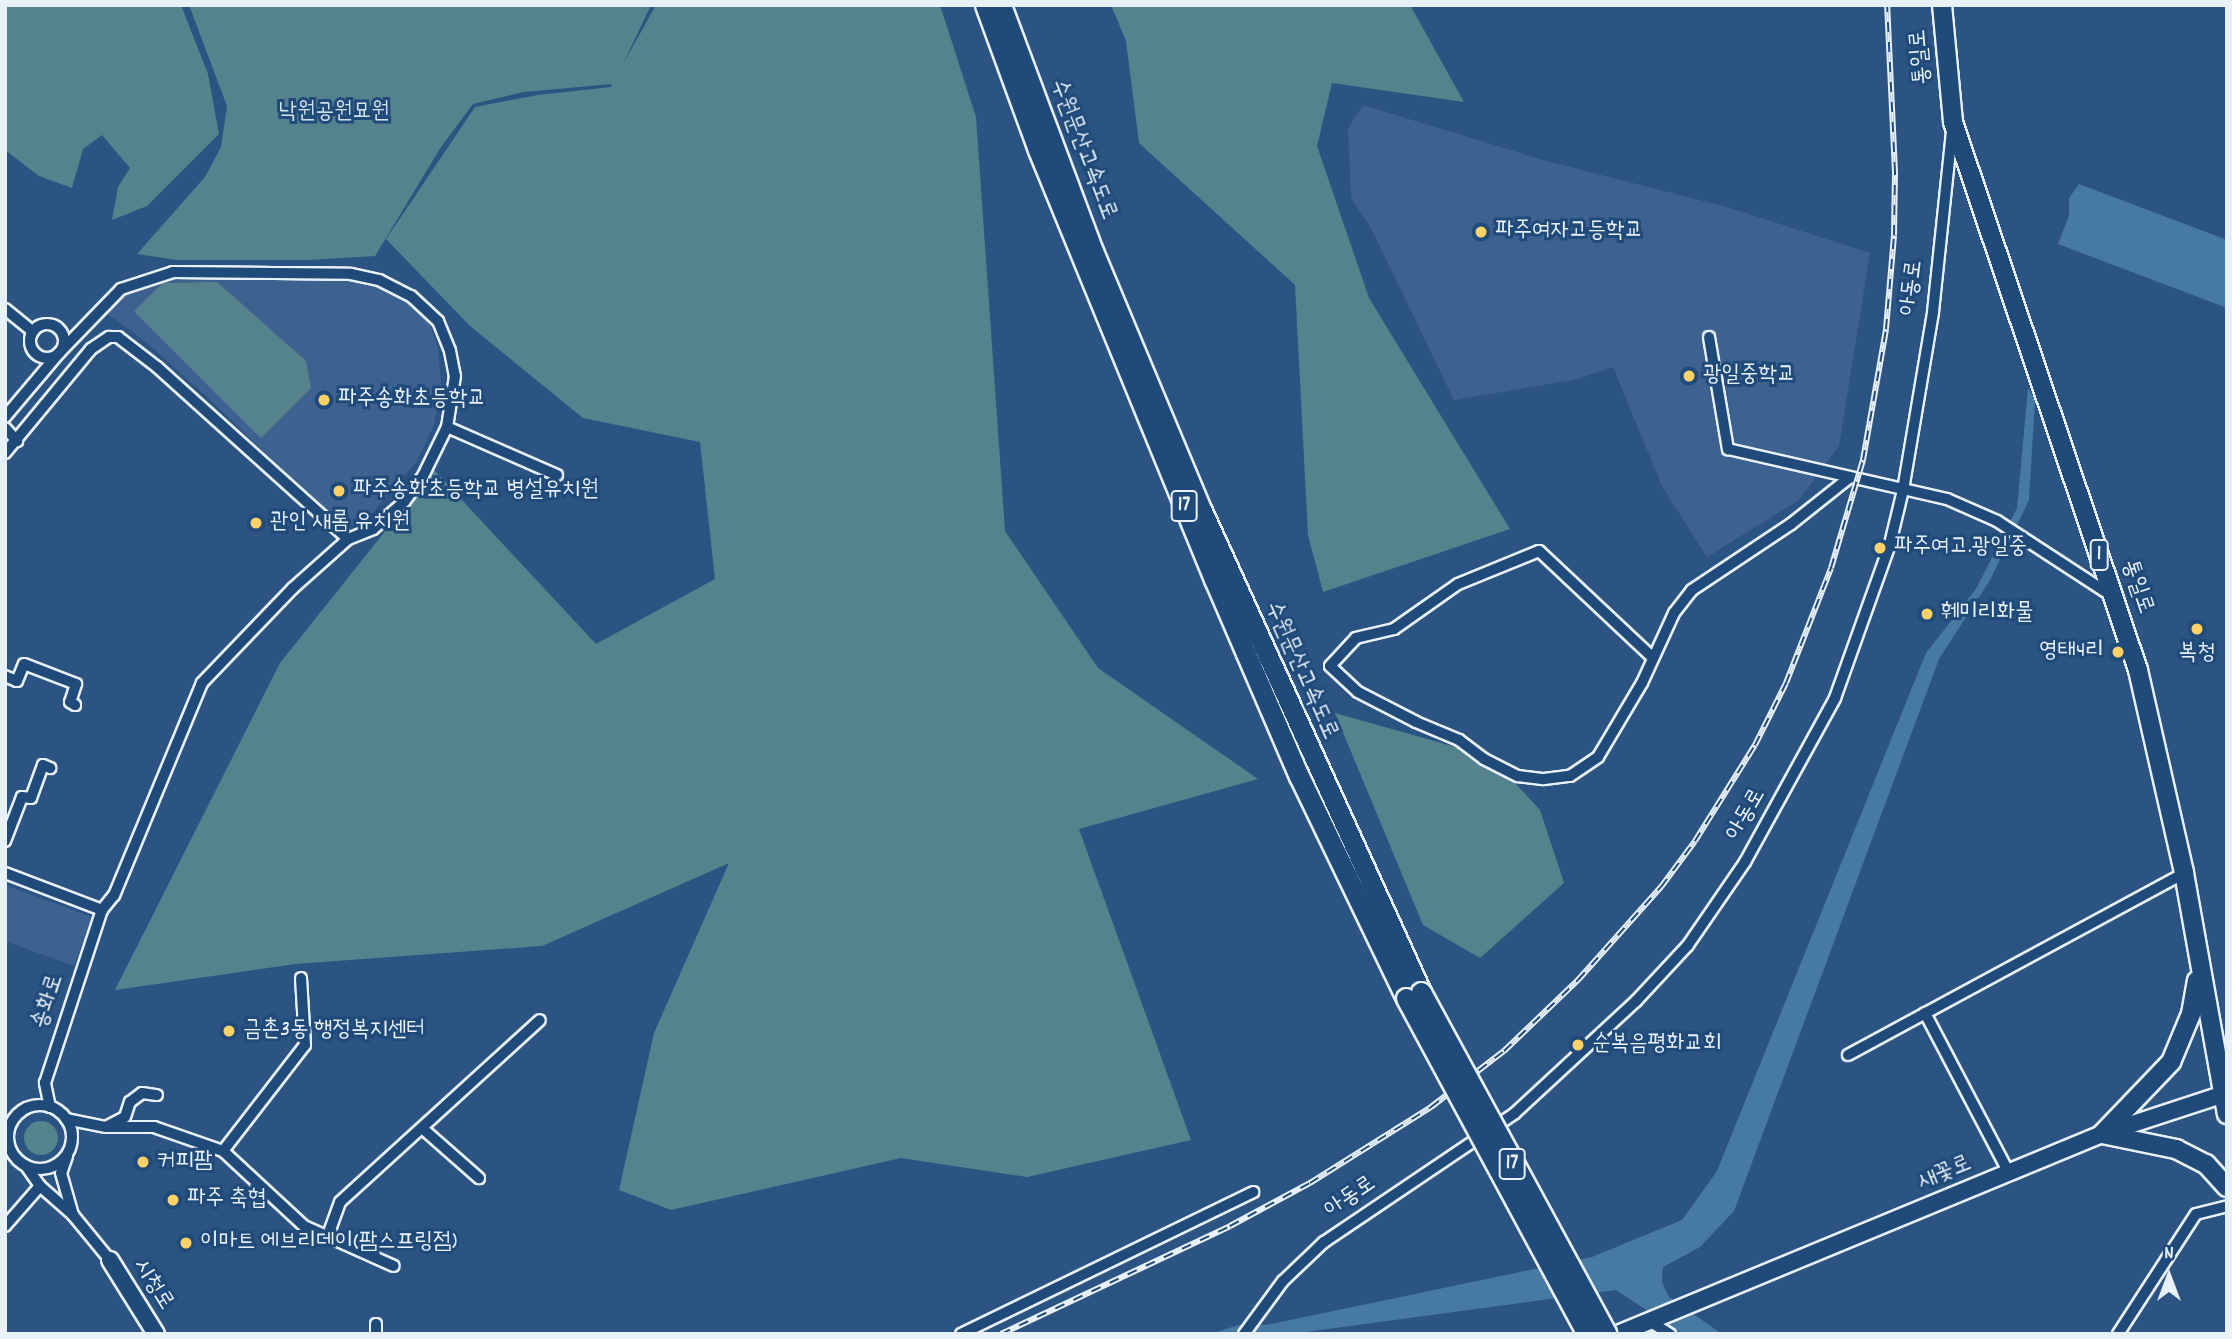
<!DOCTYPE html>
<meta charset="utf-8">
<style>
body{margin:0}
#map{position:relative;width:2232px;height:1339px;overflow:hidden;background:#2c5483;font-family:Dekko,"Poor Story",sans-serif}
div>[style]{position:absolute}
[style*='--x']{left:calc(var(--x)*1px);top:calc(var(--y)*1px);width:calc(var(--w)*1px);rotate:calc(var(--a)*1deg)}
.built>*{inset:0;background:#3e6290}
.green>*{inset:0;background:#54838d}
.round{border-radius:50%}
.water>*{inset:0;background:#467aa3}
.roads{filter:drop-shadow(2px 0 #e8f1f8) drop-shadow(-2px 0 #e8f1f8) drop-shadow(0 2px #e8f1f8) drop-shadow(0 -2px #e8f1f8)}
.street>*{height:10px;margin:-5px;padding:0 5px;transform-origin:5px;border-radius:5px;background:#1f4a7a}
.street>.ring{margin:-5px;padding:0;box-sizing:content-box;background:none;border:10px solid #1f4a7a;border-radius:50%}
.secondary>*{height:16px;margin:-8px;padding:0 8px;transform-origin:8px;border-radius:8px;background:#1f4a7a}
.primary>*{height:18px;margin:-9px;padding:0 9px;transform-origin:9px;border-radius:9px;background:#1f4a7a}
.highway>*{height:19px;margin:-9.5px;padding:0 9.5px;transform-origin:9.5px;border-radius:9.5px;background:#1f4a7a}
.rail>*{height:6px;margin-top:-3px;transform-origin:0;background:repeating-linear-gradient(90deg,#1f4a7a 0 10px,#e8f1f8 0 20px);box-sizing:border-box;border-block:2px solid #e8f1f8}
.bridges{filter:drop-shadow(2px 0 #e8f1f8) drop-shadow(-2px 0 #e8f1f8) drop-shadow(0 2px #e8f1f8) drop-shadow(0 -2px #e8f1f8)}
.highway-bridge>*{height:19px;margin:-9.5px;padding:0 9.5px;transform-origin:9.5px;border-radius:9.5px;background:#1f4a7a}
.dots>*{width:19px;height:19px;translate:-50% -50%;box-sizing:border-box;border:4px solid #1f4a7a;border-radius:50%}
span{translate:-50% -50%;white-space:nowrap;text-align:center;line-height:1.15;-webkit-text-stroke:6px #1f4a7a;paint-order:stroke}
.shield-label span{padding:2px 5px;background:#1f4a7a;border:2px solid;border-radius:5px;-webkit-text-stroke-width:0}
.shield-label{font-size:21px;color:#e8f1f8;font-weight:700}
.street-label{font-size:23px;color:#e8f1f8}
.park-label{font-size:23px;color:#d2e0e8}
.poi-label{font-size:23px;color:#e8f1f8}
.left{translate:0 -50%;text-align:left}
.right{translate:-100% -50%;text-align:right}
.frame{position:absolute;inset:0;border:7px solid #e8f1f8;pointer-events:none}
.north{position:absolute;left:2134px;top:1241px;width:70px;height:70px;-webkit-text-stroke:5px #1f4a7a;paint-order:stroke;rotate:0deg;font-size:19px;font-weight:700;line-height:28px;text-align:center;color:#e8f1f8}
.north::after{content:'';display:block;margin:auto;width:24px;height:32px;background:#e8f1f8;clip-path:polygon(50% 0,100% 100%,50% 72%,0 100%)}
</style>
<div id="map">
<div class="built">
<i style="clip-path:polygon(1363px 105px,1543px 160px,1730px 208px,1870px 253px,1839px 446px,1799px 500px,1707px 557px,1662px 486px,1613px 367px,1574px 380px,1454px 400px,1371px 228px,1351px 198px,1348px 129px)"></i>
<i style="clip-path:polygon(186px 276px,349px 280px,379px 286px,403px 299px,430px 325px,438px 348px,441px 385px,434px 425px,417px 461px,361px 526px,340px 525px,204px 394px,146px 342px,106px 313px,124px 293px,152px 280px)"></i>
<i style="clip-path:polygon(5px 885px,92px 917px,74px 966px,5px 941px)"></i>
</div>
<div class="green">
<i style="clip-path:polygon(5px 5px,181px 5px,208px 74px,219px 134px,147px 206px,112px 220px,118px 187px,130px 168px,102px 135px,83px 149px,72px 188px,39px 176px,5px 150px)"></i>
<i style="clip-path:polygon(189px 5px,651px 5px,623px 64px,656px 5px,940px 5px,976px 117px,1005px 531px,1098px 668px,1258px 779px,1079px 829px,1191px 1140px,1027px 1177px,901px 1158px,671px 1210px,619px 1190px,654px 1033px,729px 863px,542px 946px,295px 964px,115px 990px,280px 663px,434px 470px,596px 644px,715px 579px,700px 442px,583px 418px,470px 326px,386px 239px,475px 107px,538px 95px,611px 87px,612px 84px,524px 92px,473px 104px,441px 147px,375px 256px,309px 260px,177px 260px,137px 254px,205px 177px,221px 147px,227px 106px)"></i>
<i style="clip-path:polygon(1111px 5px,1410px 5px,1464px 102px,1332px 83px,1317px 146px,1369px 298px,1510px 529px,1323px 592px,1308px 535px,1295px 285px,1139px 143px,1126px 41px)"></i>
<i style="clip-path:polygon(217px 282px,306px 361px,311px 388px,261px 438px,134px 311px,163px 283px)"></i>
<i style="clip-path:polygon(1335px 713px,1491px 757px,1540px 810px,1564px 883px,1480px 958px,1423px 925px)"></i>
<i class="round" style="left:24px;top:1121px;width:34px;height:34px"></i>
</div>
<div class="water">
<i style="clip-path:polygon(2079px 184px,2227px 240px,2227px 308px,2058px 244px,2069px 216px,2069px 198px)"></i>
<i style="clip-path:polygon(2028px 388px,2035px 400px,2029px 500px,1990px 580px,1939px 659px,1734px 1211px,1700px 1247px,1663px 1267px,1662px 1282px,1669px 1297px,1722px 1334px,1683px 1334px,1616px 1290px,1291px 1334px,1211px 1334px,1238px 1325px,1266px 1325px,1592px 1257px,1682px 1220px,1717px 1171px,1926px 653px,1976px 589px,2017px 508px)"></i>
</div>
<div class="roads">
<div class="street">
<i style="--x:5;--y:309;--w:36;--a:39"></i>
<i class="ring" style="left:30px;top:324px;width:24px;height:24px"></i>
<i style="--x:1709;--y:337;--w:114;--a:80.4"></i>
<i style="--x:1728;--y:449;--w:225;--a:12.9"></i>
<i style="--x:1947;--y:499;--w:55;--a:23.7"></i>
<i style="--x:1997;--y:521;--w:137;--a:33.1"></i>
<i style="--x:5;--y:417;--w:85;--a:-49.8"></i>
<i style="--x:60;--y:352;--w:88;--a:-45.9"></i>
<i style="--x:121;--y:289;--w:55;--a:-18.1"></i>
<i style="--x:173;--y:272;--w:178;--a:0.6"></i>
<i style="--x:351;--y:274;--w:29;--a:12"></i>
<i style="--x:379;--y:280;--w:36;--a:27"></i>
<i style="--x:411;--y:296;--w:37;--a:43"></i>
<i style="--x:438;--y:321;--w:32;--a:68"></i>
<i style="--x:450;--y:351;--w:25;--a:79"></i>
<i style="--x:455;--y:376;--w:52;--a:98.9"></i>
<i style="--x:447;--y:427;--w:55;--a:116.1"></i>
<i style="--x:423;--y:476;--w:32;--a:126"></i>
<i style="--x:404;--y:502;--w:41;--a:138.9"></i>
<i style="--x:373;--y:529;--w:27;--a:158"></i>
<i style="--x:348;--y:539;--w:74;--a:138.3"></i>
<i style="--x:293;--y:588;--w:132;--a:133.8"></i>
<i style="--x:202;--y:683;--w:230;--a:112.5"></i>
<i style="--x:114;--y:895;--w:19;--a:129"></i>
<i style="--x:102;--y:910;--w:104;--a:-159.1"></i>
<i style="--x:447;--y:427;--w:120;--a:23.6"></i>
<i style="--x:5;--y:428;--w:18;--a:47"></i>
<i style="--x:5;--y:453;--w:135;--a:-50.4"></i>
<i style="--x:91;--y:349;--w:22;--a:-34"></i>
<i style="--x:109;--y:337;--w:9;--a:0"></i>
<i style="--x:118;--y:337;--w:49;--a:37.6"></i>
<i style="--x:157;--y:367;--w:257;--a:42"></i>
<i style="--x:1652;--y:657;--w:155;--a:-136.8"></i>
<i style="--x:1539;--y:551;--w:87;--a:157.8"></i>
<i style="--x:1458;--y:584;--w:78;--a:144.9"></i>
<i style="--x:1394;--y:629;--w:39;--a:167"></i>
<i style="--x:1356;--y:638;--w:38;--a:133"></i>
<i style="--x:1330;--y:666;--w:38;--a:43"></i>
<i style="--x:1358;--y:692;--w:65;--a:27.3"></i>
<i style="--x:1416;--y:722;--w:47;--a:22.7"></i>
<i style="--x:1459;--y:740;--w:31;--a:37"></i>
<i style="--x:1484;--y:759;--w:38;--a:27"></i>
<i style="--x:1518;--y:776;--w:26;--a:7"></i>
<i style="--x:1544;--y:779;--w:26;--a:-7"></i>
<i style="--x:1570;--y:776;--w:34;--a:-34"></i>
<i style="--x:1598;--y:757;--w:86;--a:-59.3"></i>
<i style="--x:1642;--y:683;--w:77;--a:-65.4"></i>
<i style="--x:1674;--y:613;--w:29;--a:-52"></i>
<i style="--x:1692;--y:590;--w:119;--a:-33.7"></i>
<i style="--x:1791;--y:524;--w:75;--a:-38.5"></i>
<i style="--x:5;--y:676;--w:13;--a:23"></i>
<i style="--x:17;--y:681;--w:18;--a:-68"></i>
<i style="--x:24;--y:664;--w:56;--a:21"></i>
<i style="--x:76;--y:684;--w:19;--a:108"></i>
<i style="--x:70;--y:702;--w:6;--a:31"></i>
<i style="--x:5;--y:841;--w:47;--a:-68.9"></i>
<i style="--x:22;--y:797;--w:9;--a:6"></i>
<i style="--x:31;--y:798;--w:35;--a:-70"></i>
<i style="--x:43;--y:765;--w:8;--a:23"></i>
<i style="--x:1925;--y:1013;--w:181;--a:62.3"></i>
<i style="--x:1848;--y:1055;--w:382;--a:-28.4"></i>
<i class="ring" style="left:8px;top:1105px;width:54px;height:54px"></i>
<i style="--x:50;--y:1107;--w:25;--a:-102"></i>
<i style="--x:45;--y:1083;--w:182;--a:-71.8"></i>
<i style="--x:66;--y:1119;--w:41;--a:11.3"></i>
<i style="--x:106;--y:1127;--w:21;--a:-28"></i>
<i style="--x:125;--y:1117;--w:16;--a:-72"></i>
<i style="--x:130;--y:1102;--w:15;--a:-37"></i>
<i style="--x:142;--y:1093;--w:15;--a:8"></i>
<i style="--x:106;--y:1127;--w:48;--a:0"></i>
<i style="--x:154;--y:1127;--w:73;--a:19.2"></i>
<i style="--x:223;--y:1151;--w:110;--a:42.8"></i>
<i style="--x:304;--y:1226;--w:98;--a:24"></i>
<i style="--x:422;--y:1128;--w:76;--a:41.3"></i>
<i style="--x:223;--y:1151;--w:134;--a:-52.3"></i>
<i style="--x:305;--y:1045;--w:67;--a:-93.4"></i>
<i style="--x:67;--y:1156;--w:18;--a:109"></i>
<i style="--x:61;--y:1173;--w:44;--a:74.1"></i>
<i style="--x:26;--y:1166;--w:24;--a:55"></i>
<i style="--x:40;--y:1186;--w:44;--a:41.3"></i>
<i style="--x:73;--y:1215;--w:58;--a:50.6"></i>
<i style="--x:5;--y:1226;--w:53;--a:-48.8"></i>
<i style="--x:327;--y:1238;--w:38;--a:-70"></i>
<i style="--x:340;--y:1202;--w:270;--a:-42.3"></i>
<i style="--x:1649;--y:1321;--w:25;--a:32"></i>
<i style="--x:376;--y:1334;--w:10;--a:-90"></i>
<i style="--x:961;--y:1334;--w:325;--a:-25.9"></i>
<i style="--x:1244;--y:1334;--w:66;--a:-53.7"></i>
<i style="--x:1283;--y:1281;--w:57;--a:-43.6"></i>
<i style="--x:1324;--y:1242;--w:230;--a:-34"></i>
<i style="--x:1515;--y:1113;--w:165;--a:-42.8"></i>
<i style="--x:1636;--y:1001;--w:76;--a:-47.1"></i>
<i style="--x:1688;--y:945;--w:101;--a:-55.5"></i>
<i style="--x:1745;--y:862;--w:187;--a:-61.2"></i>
<i style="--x:1835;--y:698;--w:164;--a:-70.3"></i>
<i style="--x:1890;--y:544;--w:56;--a:-76.5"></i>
<i style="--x:1903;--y:490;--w:181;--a:-80.4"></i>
<i style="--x:1933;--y:312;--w:182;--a:-84"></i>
<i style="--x:2118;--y:1334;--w:143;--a:-57"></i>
<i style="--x:2196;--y:1214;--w:32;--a:-14"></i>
</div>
<div class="secondary">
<i style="--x:110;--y:1260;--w:87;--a:58.1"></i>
<i style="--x:1618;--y:1334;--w:524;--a:-22.45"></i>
<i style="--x:2102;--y:1134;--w:125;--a:-18.1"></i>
</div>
<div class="primary">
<i style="--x:1942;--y:5;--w:118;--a:84.6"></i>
<i style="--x:1953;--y:122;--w:578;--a:71.35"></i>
<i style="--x:2138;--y:670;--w:208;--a:77.2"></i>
<i style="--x:2184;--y:873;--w:245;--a:79.9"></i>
<i style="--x:2102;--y:1134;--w:100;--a:-46.2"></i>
<i style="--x:2171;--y:1062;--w:52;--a:-67.4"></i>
<i style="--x:2191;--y:1014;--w:34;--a:-80"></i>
<i style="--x:2102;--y:1134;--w:76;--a:11.5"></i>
<i style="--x:2176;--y:1149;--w:34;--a:27"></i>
<i style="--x:2206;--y:1164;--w:31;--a:48"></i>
</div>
<div class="highway">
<i style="--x:985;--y:5;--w:154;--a:69.9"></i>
<i style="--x:1038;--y:150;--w:464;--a:67.7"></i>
<i style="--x:1214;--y:579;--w:215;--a:66.7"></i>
<i style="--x:1299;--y:776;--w:246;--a:64.3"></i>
<i style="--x:1001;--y:5;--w:263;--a:69.5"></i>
<i style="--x:1093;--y:251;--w:282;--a:67.3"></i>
<i style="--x:1202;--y:511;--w:529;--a:65.52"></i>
</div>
</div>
<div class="rail">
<i style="--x:1001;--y:1334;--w:253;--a:-25.2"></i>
<i style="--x:1230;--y:1226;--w:91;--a:-28.3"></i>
<i style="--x:1310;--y:1183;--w:143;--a:-32.1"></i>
<i style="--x:1431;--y:1107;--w:92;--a:-37.5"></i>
<i style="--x:1504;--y:1051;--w:103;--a:-43.8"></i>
<i style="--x:1578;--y:980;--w:125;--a:-48.3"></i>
<i style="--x:1661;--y:887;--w:57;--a:-53.5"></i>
<i style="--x:1695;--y:841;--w:113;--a:-58"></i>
<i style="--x:1755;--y:745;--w:69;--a:-63.4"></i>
<i style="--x:1786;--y:683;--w:123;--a:-68.6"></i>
<i style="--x:1831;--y:568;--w:113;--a:-73.5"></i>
<i style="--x:1863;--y:460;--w:133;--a:-80"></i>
<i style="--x:1886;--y:329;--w:94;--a:-85.1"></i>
<i style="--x:1894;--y:235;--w:63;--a:-89.1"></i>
<i style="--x:1895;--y:172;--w:167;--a:-92.7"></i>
</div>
<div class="bridges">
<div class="highway-bridge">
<i style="--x:1421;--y:992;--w:389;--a:61.5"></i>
<i style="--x:1406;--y:998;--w:382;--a:61.7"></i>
</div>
</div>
<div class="dots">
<i style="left:1481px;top:232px;background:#ffd166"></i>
<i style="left:1689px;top:376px;background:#ffd166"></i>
<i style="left:324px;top:400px;background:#ffd166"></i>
<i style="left:339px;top:491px;background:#ffd166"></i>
<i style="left:256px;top:523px;background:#ffd166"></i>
<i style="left:1880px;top:548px;background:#ffd166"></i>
<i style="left:1927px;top:614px;background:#ffd166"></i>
<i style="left:2197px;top:629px;background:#ffd166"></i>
<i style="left:2118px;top:652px;background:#ffd166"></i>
<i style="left:229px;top:1031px;background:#ffd166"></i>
<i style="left:1578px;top:1045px;background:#ffd166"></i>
<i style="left:143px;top:1162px;background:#ffd166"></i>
<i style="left:173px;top:1200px;background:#ffd166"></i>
<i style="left:186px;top:1243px;background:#ffd166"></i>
</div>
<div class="shield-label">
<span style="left:1184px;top:506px">17</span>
<span style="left:2099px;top:555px">1</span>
<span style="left:1512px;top:1164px">17</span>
</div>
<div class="street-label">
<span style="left:1922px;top:57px;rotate:-95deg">통일로</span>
<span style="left:1082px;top:150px;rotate:69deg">수원문산고속도로</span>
<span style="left:1913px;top:288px;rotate:-83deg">아동로</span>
<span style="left:2136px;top:587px;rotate:71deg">통일로</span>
<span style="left:1300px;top:671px;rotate:66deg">수원문산고속도로</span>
<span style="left:1747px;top:815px;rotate:-60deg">아동로</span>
<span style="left:49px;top:1002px;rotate:-72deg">송화로</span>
<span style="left:1945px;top:1174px;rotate:-22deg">새꽃로</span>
<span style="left:1351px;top:1198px;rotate:-34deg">아동로</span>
<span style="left:152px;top:1285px;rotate:58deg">시청로</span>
</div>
<div class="park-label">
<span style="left:334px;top:113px">낙원공원묘원</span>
</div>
<div class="poi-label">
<span class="left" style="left:1495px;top:232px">파주여자고등학교</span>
<span class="left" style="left:1703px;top:376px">광일중학교</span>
<span class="left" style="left:338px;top:400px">파주송화초등학교</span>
<span class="left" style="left:353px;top:491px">파주송화초등학교 병설유치원</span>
<span class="left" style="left:270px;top:523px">관인 새롬 유치원</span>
<span class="left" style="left:1894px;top:548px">파주여고.광일중</span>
<span class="left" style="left:1941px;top:614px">훼미리화물</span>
<span class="right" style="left:2104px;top:652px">영태4리</span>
<span style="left:2197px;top:654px">복청</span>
<span class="left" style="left:243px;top:1031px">금촌3동 행정복지센터</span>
<span class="left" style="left:1592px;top:1045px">순복음평화교회</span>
<span class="left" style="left:157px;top:1162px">커피팜</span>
<span class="left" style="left:187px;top:1200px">파주 축협</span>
<span class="left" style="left:200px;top:1243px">이마트 에브리데이(팜스프링점)</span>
</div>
<div class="frame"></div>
<div class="north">N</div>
</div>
